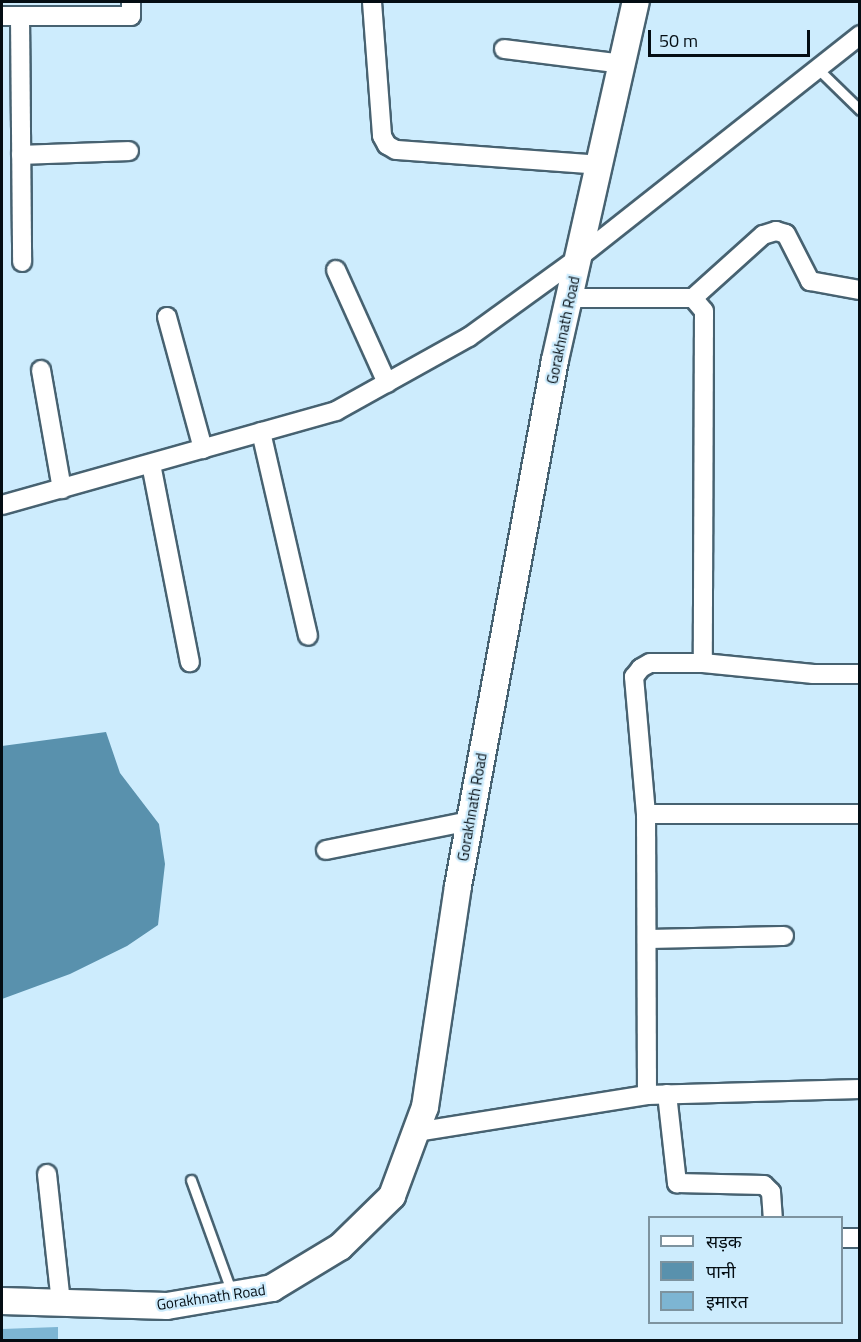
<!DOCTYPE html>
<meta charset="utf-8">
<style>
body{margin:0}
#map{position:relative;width:861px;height:1342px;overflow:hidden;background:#cdecfd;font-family:"Titillium Web","Noto Sans Devanagari",sans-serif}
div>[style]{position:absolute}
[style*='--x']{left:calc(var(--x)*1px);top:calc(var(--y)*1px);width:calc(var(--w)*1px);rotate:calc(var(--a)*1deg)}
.water>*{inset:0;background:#5991ad}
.building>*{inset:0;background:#7db5d3}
.roads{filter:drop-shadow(2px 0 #476271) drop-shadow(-2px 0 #476271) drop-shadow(0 2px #476271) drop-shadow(0 -2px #476271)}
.lane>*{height:9px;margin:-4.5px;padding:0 4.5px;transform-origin:4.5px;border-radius:4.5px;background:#fff}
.street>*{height:18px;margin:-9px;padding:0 9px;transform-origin:9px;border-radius:9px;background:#fff}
.secondary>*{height:26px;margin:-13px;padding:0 13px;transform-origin:13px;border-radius:13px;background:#fff}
span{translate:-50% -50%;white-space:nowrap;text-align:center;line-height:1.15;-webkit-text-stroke:4.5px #cdecfd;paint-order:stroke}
.street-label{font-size:15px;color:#040d13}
.frame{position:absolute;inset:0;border:3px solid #040d13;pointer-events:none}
.legend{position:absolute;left:648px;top:1216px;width:195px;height:108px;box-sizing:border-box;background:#cdecfd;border:2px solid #7d939f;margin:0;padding:8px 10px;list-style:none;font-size:18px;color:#040d13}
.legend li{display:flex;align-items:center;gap:12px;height:30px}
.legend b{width:30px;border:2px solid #7d939f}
.scale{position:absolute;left:648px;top:30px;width:162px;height:27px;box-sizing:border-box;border:3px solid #040d13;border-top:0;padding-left:8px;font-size:18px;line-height:21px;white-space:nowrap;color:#040d13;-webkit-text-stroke:4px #cdecfd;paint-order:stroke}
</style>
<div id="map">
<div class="water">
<i style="clip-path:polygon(106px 732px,120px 773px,159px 824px,165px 864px,158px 925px,127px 946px,70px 974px,2px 999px,2px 746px)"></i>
</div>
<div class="building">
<i style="clip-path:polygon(58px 1327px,58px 1340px,2px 1340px,2px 1329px)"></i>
</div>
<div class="roads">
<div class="lane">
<i style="--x:817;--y:68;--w:60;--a:44.3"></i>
<i style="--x:191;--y:1180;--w:120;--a:70.1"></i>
</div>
<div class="street">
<i style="--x:372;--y:2;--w:134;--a:85.7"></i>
<i style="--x:382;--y:136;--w:10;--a:61"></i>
<i style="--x:387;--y:145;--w:10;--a:29"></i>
<i style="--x:396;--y:150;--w:204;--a:4.2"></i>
<i style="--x:2;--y:16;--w:129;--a:0"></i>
<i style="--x:131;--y:16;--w:14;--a:-90"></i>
<i style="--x:20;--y:16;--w:246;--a:89.5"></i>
<i style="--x:504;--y:49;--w:119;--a:7.2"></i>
<i style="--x:21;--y:155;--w:108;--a:-2.1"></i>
<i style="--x:336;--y:270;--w:124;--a:65.7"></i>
<i style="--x:569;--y:298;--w:124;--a:0"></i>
<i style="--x:693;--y:298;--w:17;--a:50"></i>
<i style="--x:704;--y:311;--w:352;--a:90.2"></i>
<i style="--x:693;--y:298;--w:94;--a:-42"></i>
<i style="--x:763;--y:235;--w:14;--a:-17"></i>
<i style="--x:776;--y:231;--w:10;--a:17"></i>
<i style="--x:786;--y:234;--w:53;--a:62.9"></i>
<i style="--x:810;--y:281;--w:51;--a:10.2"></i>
<i style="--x:167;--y:317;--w:137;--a:74.7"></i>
<i style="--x:41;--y:370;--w:121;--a:80"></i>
<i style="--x:261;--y:432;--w:209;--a:77"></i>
<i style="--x:151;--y:464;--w:202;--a:78.9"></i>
<i style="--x:2;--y:505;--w:347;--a:-15.7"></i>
<i style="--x:336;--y:411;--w:152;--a:-29.1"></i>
<i style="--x:469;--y:337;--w:135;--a:-35.9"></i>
<i style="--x:578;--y:258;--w:360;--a:-38.3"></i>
<i style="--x:646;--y:814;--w:138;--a:-95"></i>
<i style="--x:634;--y:677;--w:11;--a:-52"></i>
<i style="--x:641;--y:668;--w:10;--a:-29"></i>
<i style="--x:650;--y:663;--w:53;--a:0"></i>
<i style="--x:703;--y:663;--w:111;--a:5.7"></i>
<i style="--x:813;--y:674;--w:47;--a:0"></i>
<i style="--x:326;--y:850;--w:147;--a:-11.4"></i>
<i style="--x:647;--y:939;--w:137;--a:-1.3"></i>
<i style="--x:667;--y:1094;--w:90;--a:83.6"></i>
<i style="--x:677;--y:1183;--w:87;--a:1.3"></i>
<i style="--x:764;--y:1185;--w:10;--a:45"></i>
<i style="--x:771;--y:1192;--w:26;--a:86"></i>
<i style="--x:647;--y:1095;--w:213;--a:-1.6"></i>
<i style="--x:416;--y:1132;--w:234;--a:-9.1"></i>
<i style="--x:647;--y:1095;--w:281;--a:-90.2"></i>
<i style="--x:646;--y:814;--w:214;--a:0"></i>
<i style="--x:47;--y:1174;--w:130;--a:83.8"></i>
<i style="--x:842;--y:1238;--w:18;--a:0"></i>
</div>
<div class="secondary">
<i style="--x:2;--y:1301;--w:165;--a:1.7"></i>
<i style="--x:167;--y:1306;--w:107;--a:-9.7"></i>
<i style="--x:272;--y:1288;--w:79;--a:-31.1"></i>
<i style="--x:340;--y:1247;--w:73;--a:-44.4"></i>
<i style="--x:392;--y:1196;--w:95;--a:-69.7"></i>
<i style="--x:425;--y:1107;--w:223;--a:-81.5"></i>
<i style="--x:458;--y:886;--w:535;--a:-79.55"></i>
<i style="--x:555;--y:360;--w:367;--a:-77.3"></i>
</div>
</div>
<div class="street-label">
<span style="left:563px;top:330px;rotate:-78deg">Gorakhnath Road</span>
<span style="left:472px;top:807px;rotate:-80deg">Gorakhnath Road</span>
<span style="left:211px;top:1297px;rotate:-8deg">Gorakhnath Road</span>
</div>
<div class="frame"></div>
<ul class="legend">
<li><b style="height:8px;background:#fff"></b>सड़क</li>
<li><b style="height:16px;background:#5991ad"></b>पानी</li>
<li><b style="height:16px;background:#7db5d3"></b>इमारत</li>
</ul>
<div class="scale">50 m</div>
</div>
